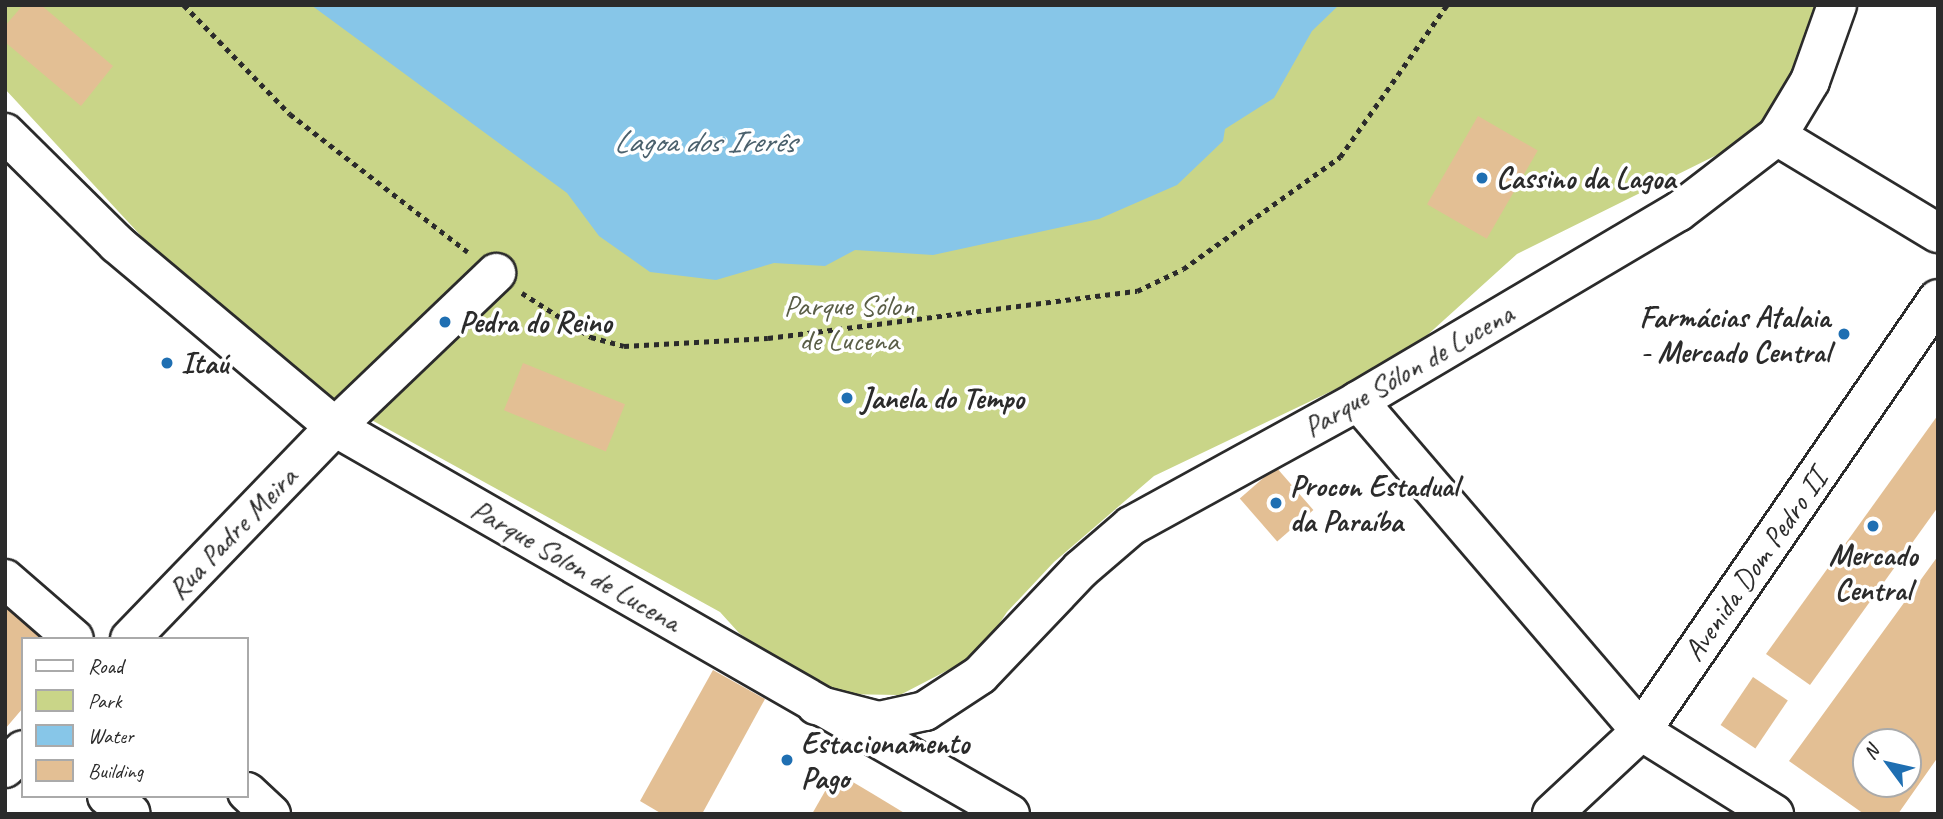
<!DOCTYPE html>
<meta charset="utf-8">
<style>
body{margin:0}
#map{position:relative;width:1943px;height:819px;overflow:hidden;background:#fff;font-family:Caveat,sans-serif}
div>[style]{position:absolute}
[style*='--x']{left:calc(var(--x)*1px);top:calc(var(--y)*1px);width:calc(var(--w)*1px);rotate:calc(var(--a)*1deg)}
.green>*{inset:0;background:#c9d588}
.water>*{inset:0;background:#87c6e8}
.building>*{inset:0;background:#e3bf94;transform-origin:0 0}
.path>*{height:4.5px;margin-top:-2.25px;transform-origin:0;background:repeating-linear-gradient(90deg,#2b2b2b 0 5px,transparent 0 10px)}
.roads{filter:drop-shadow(2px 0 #2b2b2b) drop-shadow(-2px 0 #2b2b2b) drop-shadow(0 2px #2b2b2b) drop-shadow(0 -2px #2b2b2b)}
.minor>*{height:38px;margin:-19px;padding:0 19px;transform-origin:19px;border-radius:19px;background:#fff}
.major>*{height:38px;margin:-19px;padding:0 19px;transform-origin:19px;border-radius:19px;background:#fff}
.dots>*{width:19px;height:19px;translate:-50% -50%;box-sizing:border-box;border:4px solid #fff;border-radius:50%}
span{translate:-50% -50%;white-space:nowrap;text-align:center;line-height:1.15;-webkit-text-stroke:7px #fff;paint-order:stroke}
.poi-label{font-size:30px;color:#2b2b2b;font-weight:700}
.left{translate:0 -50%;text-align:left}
.right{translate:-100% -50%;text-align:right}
.park-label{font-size:30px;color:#5a5e47}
.street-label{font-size:30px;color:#2b2b2b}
.water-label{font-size:32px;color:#4b616d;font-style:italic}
.frame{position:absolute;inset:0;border:7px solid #2b2b2b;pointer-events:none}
.legend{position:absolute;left:21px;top:637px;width:228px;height:161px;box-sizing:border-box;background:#fff;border:2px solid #aaa;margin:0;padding:9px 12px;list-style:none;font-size:21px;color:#2b2b2b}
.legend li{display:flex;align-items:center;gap:14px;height:35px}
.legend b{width:35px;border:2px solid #aaa}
.north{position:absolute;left:1852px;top:728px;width:70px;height:70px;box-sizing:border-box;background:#fff;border:2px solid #aaa;border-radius:50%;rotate:303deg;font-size:19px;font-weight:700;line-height:28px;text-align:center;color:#2b2b2b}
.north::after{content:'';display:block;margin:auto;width:24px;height:32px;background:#1f6fb2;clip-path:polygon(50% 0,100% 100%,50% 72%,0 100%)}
</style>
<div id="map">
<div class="green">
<i style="clip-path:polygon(5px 5px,1826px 5px,1794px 82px,1745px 141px,1517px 254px,1403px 357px,1154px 476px,1054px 562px,1007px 612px,979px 654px,900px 695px,837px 694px,782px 665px,739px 633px,720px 612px,308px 385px,155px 251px,5px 89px)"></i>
</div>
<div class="water">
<i style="clip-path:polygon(311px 5px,1339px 5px,1312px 31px,1274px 98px,1225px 129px,1223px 141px,1177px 185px,1099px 219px,933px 255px,855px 250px,825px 266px,774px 263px,716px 280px,650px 272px,599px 236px,567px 193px)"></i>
</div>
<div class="building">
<i style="clip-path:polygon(23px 5px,41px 5px,113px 66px,81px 106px,5px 42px,5px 26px)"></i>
<i style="left:1478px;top:116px;width:69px;height:102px;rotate:30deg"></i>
<i style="left:523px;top:363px;width:110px;height:51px;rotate:22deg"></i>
<i style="clip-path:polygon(1938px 415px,1938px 507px,1810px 685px,1766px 654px)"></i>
<i style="left:1276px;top:467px;width:57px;height:48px;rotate:49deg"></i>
<i style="clip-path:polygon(evenodd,1938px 556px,1938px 757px,1898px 814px,1864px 814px,1789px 761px,1938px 556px,1866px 742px,1908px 742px,1908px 784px,1866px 784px,1866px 742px)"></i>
<i style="clip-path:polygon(5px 605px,45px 639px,23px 639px,23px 708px,5px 729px)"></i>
<i style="clip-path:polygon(713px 670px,765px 699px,702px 814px,662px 814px,640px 801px)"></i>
<i style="left:1753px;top:677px;width:42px;height:58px;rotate:34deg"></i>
<i style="clip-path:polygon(836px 772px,873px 794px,906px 814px,812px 814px)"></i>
</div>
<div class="path">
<i style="--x:184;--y:5;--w:152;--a:45.8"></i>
<i style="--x:290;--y:114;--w:225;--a:37.8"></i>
<i style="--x:522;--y:293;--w:82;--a:32.5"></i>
<i style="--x:591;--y:337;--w:34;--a:15"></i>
<i style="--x:624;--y:346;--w:144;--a:-3.2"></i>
<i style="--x:768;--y:338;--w:372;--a:-7.3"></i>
<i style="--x:1137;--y:291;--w:51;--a:-25.6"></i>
<i style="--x:1183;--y:269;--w:193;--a:-35.5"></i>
<i style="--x:1340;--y:157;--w:186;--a:-54.9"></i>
</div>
<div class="roads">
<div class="minor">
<i style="--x:1777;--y:136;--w:188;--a:31.1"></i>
<i style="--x:335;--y:427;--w:223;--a:-43.7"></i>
<i style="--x:5;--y:579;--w:91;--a:41"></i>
<i style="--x:247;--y:792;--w:33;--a:43"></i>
<i style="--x:107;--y:796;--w:29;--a:36"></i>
</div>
<div class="major">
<i style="--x:5;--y:133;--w:158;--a:44.7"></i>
<i style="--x:117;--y:244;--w:285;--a:40"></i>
<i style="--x:335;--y:427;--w:778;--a:29.83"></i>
<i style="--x:1358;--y:401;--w:435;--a:49.4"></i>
<i style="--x:1641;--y:731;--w:157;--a:32"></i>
<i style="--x:130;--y:639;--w:295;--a:-46"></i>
<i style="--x:816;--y:705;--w:65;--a:14.3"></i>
<i style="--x:879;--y:721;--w:47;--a:-12.3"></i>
<i style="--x:925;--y:711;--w:66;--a:-33.2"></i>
<i style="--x:980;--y:675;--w:146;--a:-46.4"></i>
<i style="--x:1081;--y:569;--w:66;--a:-40.7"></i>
<i style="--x:1131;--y:526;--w:259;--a:-28.8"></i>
<i style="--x:1358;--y:401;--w:372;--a:-30.6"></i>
<i style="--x:1678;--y:212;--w:125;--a:-37.5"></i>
<i style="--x:1777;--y:136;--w:64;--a:-59"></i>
<i style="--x:1810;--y:81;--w:81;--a:-70.4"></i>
<i style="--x:5;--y:768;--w:25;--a:-45"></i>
<i style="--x:1552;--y:814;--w:122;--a:-43"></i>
<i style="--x:1641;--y:731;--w:524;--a:-55.49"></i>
</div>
</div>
<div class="dots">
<i style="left:1482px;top:178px;background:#1f6fb2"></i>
<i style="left:445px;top:322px;background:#1f6fb2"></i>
<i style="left:1844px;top:334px;background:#1f6fb2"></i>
<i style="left:167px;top:363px;background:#1f6fb2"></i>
<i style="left:847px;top:398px;background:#1f6fb2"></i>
<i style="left:1276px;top:503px;background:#1f6fb2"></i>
<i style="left:1873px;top:526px;background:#1f6fb2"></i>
<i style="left:787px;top:760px;background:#1f6fb2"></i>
</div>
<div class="poi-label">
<span class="left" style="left:1496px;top:178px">Cassino da Lagoa</span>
<span class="right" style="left:1830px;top:334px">Farmácias Atalaia<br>- Mercado Central</span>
<span class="left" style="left:459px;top:322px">Pedra do Reino</span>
<span class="left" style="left:181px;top:363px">Itaú</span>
<span class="left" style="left:861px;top:398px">Janela do Tempo</span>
<span class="left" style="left:1290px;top:503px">Procon Estadual<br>da Paraíba</span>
<span style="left:1873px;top:572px">Mercado<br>Central</span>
<span class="left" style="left:801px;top:760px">Estacionamento<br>Pago</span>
</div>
<div class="park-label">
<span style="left:849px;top:322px">Parque Sólon<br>de Lucena</span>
</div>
<div class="street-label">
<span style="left:1408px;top:370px;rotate:-30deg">Parque Sólon de Lucena</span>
<span style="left:232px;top:533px;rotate:-46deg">Rua Padre Meira</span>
<span style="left:576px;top:565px;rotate:30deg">Parque Solon de Lucena</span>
<span style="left:1755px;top:565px;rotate:-55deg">Avenida Dom Pedro II</span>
</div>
<div class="water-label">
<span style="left:704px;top:142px">Lagoa dos Irerês</span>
</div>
<div class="frame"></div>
<ul class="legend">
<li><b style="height:9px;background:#fff"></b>Road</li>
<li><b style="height:19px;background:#c9d588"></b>Park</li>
<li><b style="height:19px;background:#87c6e8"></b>Water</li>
<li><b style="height:19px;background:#e3bf94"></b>Building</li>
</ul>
<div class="north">N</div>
</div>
